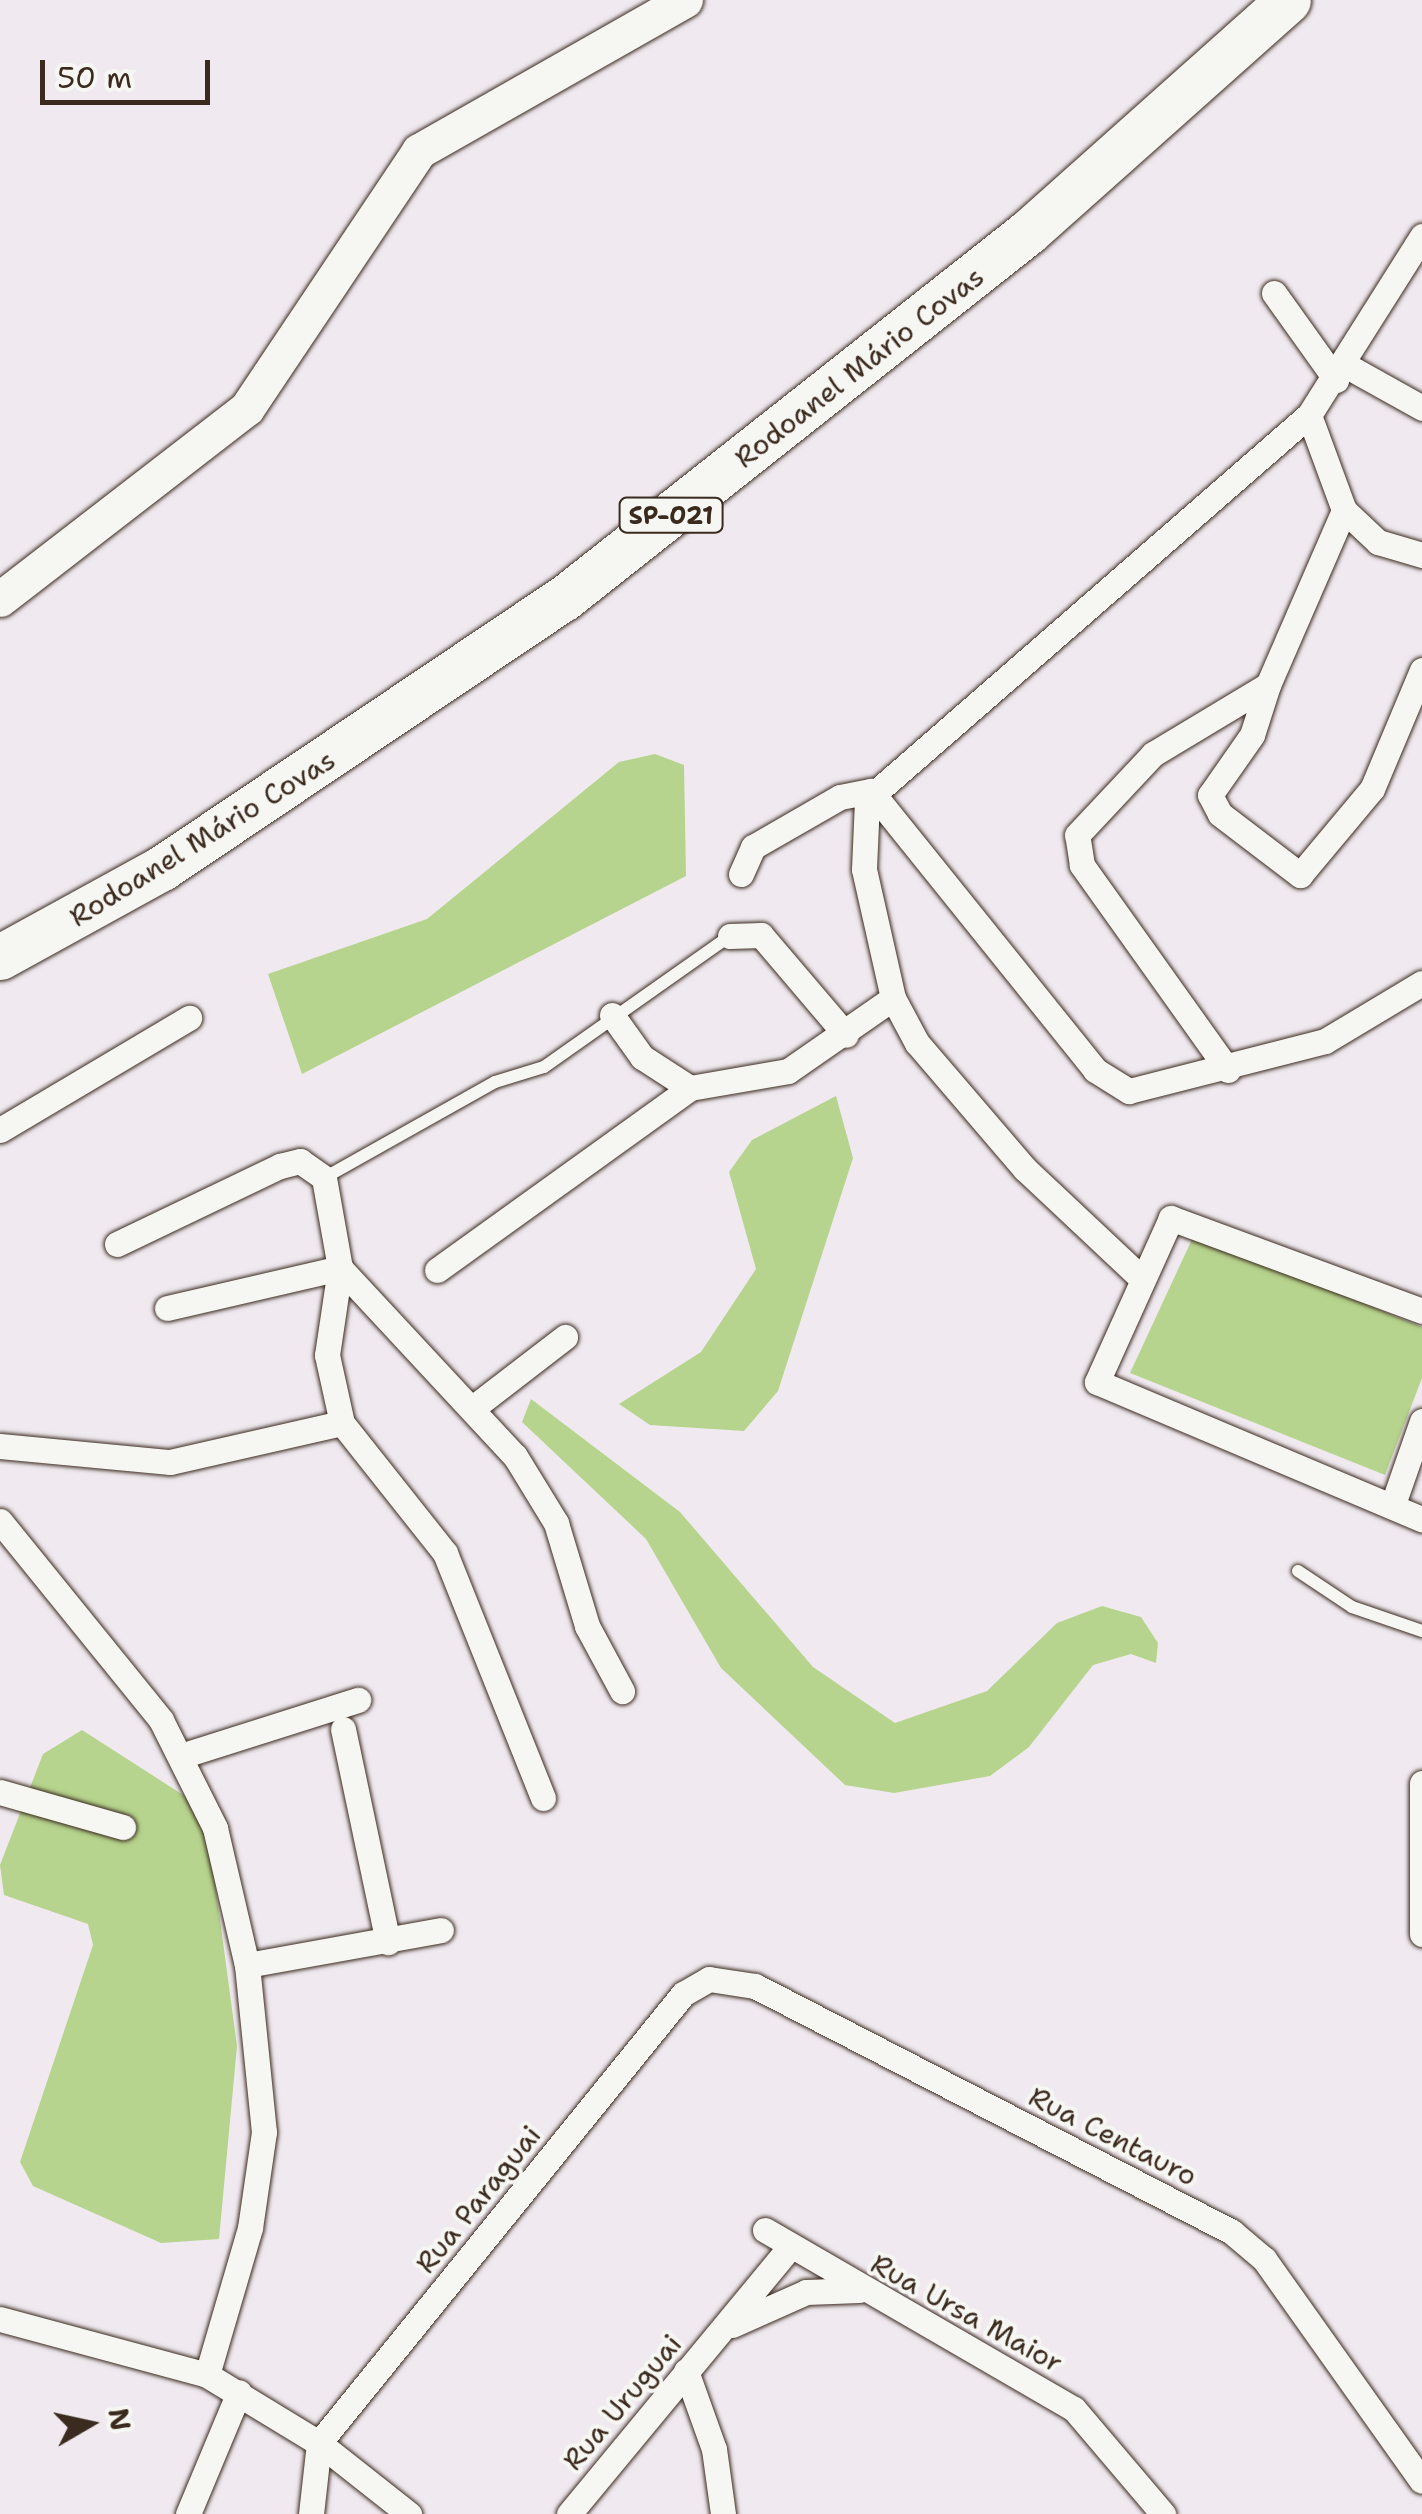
<!DOCTYPE html>
<meta charset="utf-8">
<style>
body{margin:0}
#map{position:relative;width:1422px;height:2514px;overflow:hidden;background:#f0eaf0;font-family:"Shantell Sans",sans-serif}
div>[style]{position:absolute}
.green>*{inset:0;background:#b6d48d}
.roads{filter:drop-shadow(0 0 2px #3b2a1e) drop-shadow(0 0 2px #3b2a1e)}
.service>*{height:12px;margin:-6px;padding:0 6px;transform-origin:6px;border-radius:6px;background:#f6f6f2}
.minor>*{height:25px;margin:-12.5px;padding:0 12.5px;transform-origin:12.5px;border-radius:12.5px;background:#f6f6f2}
.secondary>*{height:35px;margin:-17.5px;padding:0 17.5px;transform-origin:17.5px;border-radius:17.5px;background:#f6f6f2}
.motorway>*{height:45px;margin:-22.5px;padding:0 22.5px;transform-origin:22.5px;border-radius:22.5px;background:#f6f6f2}
span{translate:-50% -50%;white-space:nowrap;text-align:center;line-height:1.15;-webkit-text-stroke:8px #f6f6f2;paint-order:stroke}
.shield-label span{padding:2px 8px;background:#f6f6f2;border:2px solid;border-radius:8px;-webkit-text-stroke-width:0}
.shield-label{font-size:25px;color:#3b2a1e;font-weight:700}
.street-label{font-size:28px;color:#3b2a1e}
.north{position:absolute;left:40px;top:2374px;width:100px;height:100px;-webkit-text-stroke:8px #f6f6f2;paint-order:stroke;rotate:81deg;font-size:28px;font-weight:700;line-height:40px;text-align:center;color:#3b2a1e}
.north::after{content:'';display:block;margin:auto;width:35px;height:45px;background:#3b2a1e;clip-path:polygon(50% 0,100% 100%,50% 72%,0 100%)}
.scale{position:absolute;left:40px;top:60px;width:170px;height:45px;box-sizing:border-box;border:5px solid #3b2a1e;border-top:0;padding-left:12px;font-size:30px;line-height:35px;white-space:nowrap;color:#3b2a1e;-webkit-text-stroke:8px #f6f6f2;paint-order:stroke}
</style>
<div id="map">
<div class="green">
<i style="clip-path:polygon(655px 754px,684px 765px,686px 876px,302px 1074px,268px 974px,427px 919px,619px 762px)"></i>
<i style="clip-path:polygon(836px 1096px,853px 1158px,778px 1391px,744px 1431px,650px 1425px,619px 1404px,701px 1352px,756px 1269px,729px 1172px,752px 1140px)"></i>
<i style="clip-path:polygon(1194px 1235px,1422px 1327px,1422px 1378px,1385px 1475px,1130px 1373px)"></i>
<i style="clip-path:polygon(531px 1399px,680px 1512px,813px 1667px,895px 1723px,987px 1691px,1057px 1623px,1102px 1606px,1141px 1617px,1158px 1643px,1156px 1663px,1131px 1654px,1093px 1665px,1029px 1747px,990px 1776px,894px 1793px,845px 1785px,721px 1668px,646px 1539px,522px 1422px)"></i>
<i style="clip-path:polygon(82px 1730px,205px 1809px,237px 2046px,219px 2239px,161px 2243px,33px 2186px,20px 2162px,93px 1945px,88px 1924px,4px 1895px,0 1865px,43px 1754px)"></i>
</div>
<div class="roads">
<div class="service">
<i style="left:324px;top:1178px;width:196px;rotate:-29.3deg"></i>
<i style="left:495px;top:1082px;width:51px;rotate:-17deg"></i>
<i style="left:544px;top:1067px;width:228px;rotate:-35.2deg"></i>
<i style="left:1298px;top:1571px;width:65px;rotate:33.7deg"></i>
<i style="left:1352px;top:1607px;width:74px;rotate:18.9deg"></i>
</div>
<div class="minor">
<i style="left:1274px;top:293px;width:107px;rotate:54.5deg"></i>
<i style="left:1347px;top:366px;width:86px;rotate:29.2deg"></i>
<i style="left:1309px;top:415px;width:101px;rotate:69.8deg"></i>
<i style="left:1344px;top:510px;width:47px;rotate:43.3deg"></i>
<i style="left:1378px;top:542px;width:46px;rotate:16.5deg"></i>
<i style="left:1268px;top:685px;width:52px;rotate:107.7deg"></i>
<i style="left:1252px;top:735px;width:73px;rotate:125deg"></i>
<i style="left:1210px;top:795px;width:21px;rotate:62deg"></i>
<i style="left:1220px;top:814px;width:101px;rotate:37.3deg"></i>
<i style="left:1300px;top:875px;width:112px;rotate:-50.1deg"></i>
<i style="left:1372px;top:789px;width:129px;rotate:-67.2deg"></i>
<i style="left:741px;top:874px;width:30px;rotate:-66deg"></i>
<i style="left:753px;top:847px;width:100px;rotate:-29.9deg"></i>
<i style="left:840px;top:797px;width:32px;rotate:-11deg"></i>
<i style="left:871px;top:791px;width:358px;rotate:51.2deg"></i>
<i style="left:1095px;top:1070px;width:40px;rotate:32deg"></i>
<i style="left:1129px;top:1091px;width:202px;rotate:-14.3deg"></i>
<i style="left:1325px;top:1041px;width:113px;rotate:-30.9deg"></i>
<i style="left:730px;top:936px;width:31px;rotate:-2deg"></i>
<i style="left:761px;top:935px;width:131px;rotate:49.6deg"></i>
<i style="left:612px;top:1015px;width:52px;rotate:54.5deg"></i>
<i style="left:642px;top:1057px;width:57px;rotate:32.9deg"></i>
<i style="left:1228px;top:1070px;width:252px;rotate:-125.5deg"></i>
<i style="left:1082px;top:865px;width:30px;rotate:-99deg"></i>
<i style="left:1077px;top:835px;width:111px;rotate:-46.8deg"></i>
<i style="left:1153px;top:754px;width:134px;rotate:-31deg"></i>
<i style="left:1268px;top:685px;width:191px;rotate:-66.5deg"></i>
<i style="left:0;top:1130px;width:220px;rotate:-30.7deg"></i>
<i style="left:117px;top:1244px;width:181px;rotate:-25.6deg"></i>
<i style="left:280px;top:1166px;width:21px;rotate:-14deg"></i>
<i style="left:300px;top:1161px;width:29px;rotate:35deg"></i>
<i style="left:324px;top:1178px;width:91px;rotate:79.9deg"></i>
<i style="left:340px;top:1268px;width:88px;rotate:98.5deg"></i>
<i style="left:327px;top:1355px;width:70px;rotate:77.6deg"></i>
<i style="left:342px;top:1423px;width:166px;rotate:51.6deg"></i>
<i style="left:445px;top:1553px;width:264px;rotate:68.2deg"></i>
<i style="left:437px;top:1270px;width:312px;rotate:-35.7deg"></i>
<i style="left:690px;top:1088px;width:99px;rotate:-9.8deg"></i>
<i style="left:788px;top:1071px;width:128px;rotate:-34.8deg"></i>
<i style="left:1138px;top:1275px;width:155px;rotate:-136.8deg"></i>
<i style="left:1025px;top:1169px;width:166px;rotate:-130.6deg"></i>
<i style="left:917px;top:1043px;width:51px;rotate:-118.1deg"></i>
<i style="left:893px;top:998px;width:132px;rotate:-102.7deg"></i>
<i style="left:864px;top:869px;width:69px;rotate:-87.5deg"></i>
<i style="left:867px;top:800px;width:586px;rotate:-41.06deg"></i>
<i style="left:1309px;top:415px;width:212px;rotate:-57.7deg"></i>
<i style="left:167px;top:1308px;width:178px;rotate:-13deg"></i>
<i style="left:340px;top:1268px;width:257px;rotate:47.1deg"></i>
<i style="left:515px;top:1456px;width:79px;rotate:58.5deg"></i>
<i style="left:556px;top:1523px;width:108px;rotate:73.2deg"></i>
<i style="left:587px;top:1626px;width:74px;rotate:61.7deg"></i>
<i style="left:1422px;top:1311px;width:268px;rotate:-159.7deg"></i>
<i style="left:1171px;top:1218px;width:180px;rotate:114.3deg"></i>
<i style="left:1097px;top:1382px;width:353px;rotate:22.9deg"></i>
<i style="left:474px;top:1407px;width:115px;rotate:-37.6deg"></i>
<i style="left:0;top:1446px;width:171px;rotate:5.4deg"></i>
<i style="left:170px;top:1462px;width:176px;rotate:-12.8deg"></i>
<i style="left:1393px;top:1504px;width:88px;rotate:-70.7deg"></i>
<i style="left:0;top:1521px;width:256px;rotate:51deg"></i>
<i style="left:161px;top:1720px;width:121px;rotate:63.4deg"></i>
<i style="left:215px;top:1828px;width:141px;rotate:76.9deg"></i>
<i style="left:247px;top:1965px;width:168px;rotate:84.2deg"></i>
<i style="left:264px;top:2132px;width:97px;rotate:98.3deg"></i>
<i style="left:250px;top:2228px;width:153px;rotate:106.3deg"></i>
<i style="left:343px;top:1729px;width:218px;rotate:78.1deg"></i>
<i style="left:181px;top:1756px;width:186px;rotate:-17.6deg"></i>
<i style="left:1422px;top:1783px;width:151px;rotate:90deg"></i>
<i style="left:0;top:1792px;width:128px;rotate:15.9deg"></i>
<i style="left:247px;top:1965px;width:197px;rotate:-10.2deg"></i>
<i style="left:765px;top:2230px;width:357px;rotate:30.1deg"></i>
<i style="left:1074px;top:2409px;width:138px;rotate:49.7deg"></i>
<i style="left:0;top:2319px;width:214px;rotate:15.1deg"></i>
<i style="left:207px;top:2375px;width:131px;rotate:31.3deg"></i>
<i style="left:319px;top:2443px;width:115px;rotate:38.3deg"></i>
<i style="left:732px;top:2325px;width:81px;rotate:-24deg"></i>
<i style="left:806px;top:2292px;width:53px;rotate:-2.2deg"></i>
<i style="left:686px;top:2371px;width:83px;rotate:70.3deg"></i>
<i style="left:714px;top:2449px;width:66px;rotate:82.1deg"></i>
<i style="left:188px;top:2514px;width:132px;rotate:-67.3deg"></i>
<i style="left:311px;top:2514px;width:71px;rotate:-83.6deg"></i>
<i style="left:319px;top:2443px;width:578px;rotate:-50.97deg"></i>
<i style="left:683px;top:1994px;width:30px;rotate:-30deg"></i>
<i style="left:709px;top:1979px;width:47px;rotate:8.7deg"></i>
<i style="left:755px;top:1986px;width:537px;rotate:27.28deg"></i>
<i style="left:1232px;top:2232px;width:42px;rotate:40.2deg"></i>
<i style="left:1264px;top:2259px;width:272px;rotate:54.6deg"></i>
<i style="left:569px;top:2514px;width:348px;rotate:-50.4deg"></i>
</div>
<div class="secondary">
<i style="left:0;top:599px;width:312px;rotate:-37.7deg"></i>
<i style="left:247px;top:408px;width:309px;rotate:-56.2deg"></i>
<i style="left:419px;top:151px;width:306px;rotate:-29.6deg"></i>
</div>
<div class="motorway">
<i style="left:0;top:957px;width:185px;rotate:-28.8deg"></i>
<i style="left:162px;top:868px;width:483px;rotate:-33.9deg"></i>
<i style="left:563px;top:599px;width:592px;rotate:-38.28deg"></i>
<i style="left:1028px;top:232px;width:348px;rotate:-41.7deg"></i>
</div>
</div>
<div class="shield-label">
<span style="left:671px;top:515px">SP-021</span>
</div>
<div class="street-label">
<span style="left:859px;top:367px;rotate:-38deg">Rodoanel Mário Covas</span>
<span style="left:202px;top:838px;rotate:-32deg">Rodoanel Mário Covas</span>
<span style="left:1113px;top:2136px;rotate:27deg">Rua Centauro</span>
<span style="left:478px;top:2199px;rotate:-51deg">Rua Paraguai</span>
<span style="left:967px;top:2313px;rotate:29deg">Rua Ursa Maior</span>
<span style="left:622px;top:2402px;rotate:-50deg">Rua Uruguai</span>
</div>
<div class="north">N</div>
<div class="scale">50 m</div>
</div>
